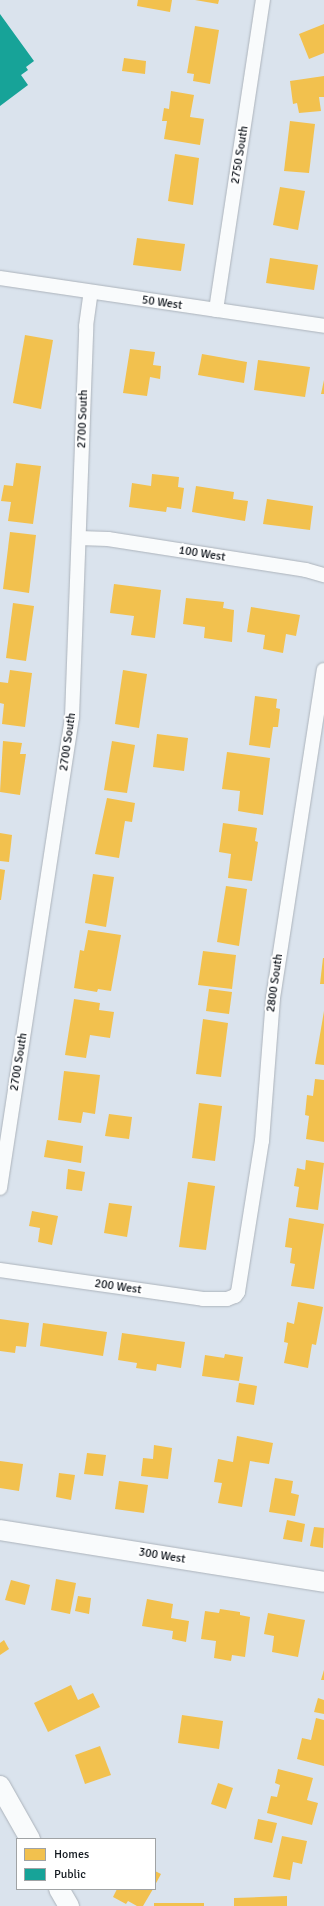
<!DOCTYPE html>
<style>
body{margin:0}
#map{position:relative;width:324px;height:1906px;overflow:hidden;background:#dae3ed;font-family:Signika,sans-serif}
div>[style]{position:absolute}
.homes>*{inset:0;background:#f2c14e}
.public>*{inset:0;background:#17a398}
.roads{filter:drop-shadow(0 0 1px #acb3bb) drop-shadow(0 0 1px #acb3bb)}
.street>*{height:14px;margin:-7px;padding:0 7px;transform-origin:7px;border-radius:7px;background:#f9fbfc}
.secondary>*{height:20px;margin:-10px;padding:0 10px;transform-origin:10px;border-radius:10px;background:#f9fbfc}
span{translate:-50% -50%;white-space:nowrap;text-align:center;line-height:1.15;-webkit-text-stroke:4px #fff;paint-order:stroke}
.street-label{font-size:12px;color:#12181f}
.legend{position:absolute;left:16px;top:1838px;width:140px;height:52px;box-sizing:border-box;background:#fff;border:1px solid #a0a3a5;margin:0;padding:5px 7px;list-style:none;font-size:12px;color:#12181f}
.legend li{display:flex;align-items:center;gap:8px;height:20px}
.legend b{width:20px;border:1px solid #a0a3a5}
</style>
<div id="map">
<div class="homes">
<i style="clip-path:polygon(138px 0,172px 0,170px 12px,137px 6px)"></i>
<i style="clip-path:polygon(195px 0,219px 0,218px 4px)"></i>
<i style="clip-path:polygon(324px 24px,324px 53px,309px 59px,299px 34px)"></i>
<i style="clip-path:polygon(195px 26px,219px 30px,210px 84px,193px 81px,194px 74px,187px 73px)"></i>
<i style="clip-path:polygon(124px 58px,146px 61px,145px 74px,122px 71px)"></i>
<i style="clip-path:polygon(324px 76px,324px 97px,319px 97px,321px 111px,299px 113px,297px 103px,293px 104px,290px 81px)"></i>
<i style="clip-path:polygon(171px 91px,194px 95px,190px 117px,204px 119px,200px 145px,164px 139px,167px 121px,162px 121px,164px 108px,169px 109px)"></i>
<i style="clip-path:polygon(290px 121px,315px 124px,309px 173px,284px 171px)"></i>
<i style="clip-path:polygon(175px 154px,199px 158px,193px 205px,168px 201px)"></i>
<i style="clip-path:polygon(280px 187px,305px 191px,298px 230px,273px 225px)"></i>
<i style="clip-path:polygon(137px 238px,185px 244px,181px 271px,133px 265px)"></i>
<i style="clip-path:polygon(270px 258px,318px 265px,314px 290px,266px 283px)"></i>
<i style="clip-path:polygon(25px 335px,53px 340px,41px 409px,13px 403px)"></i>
<i style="clip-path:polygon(130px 349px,155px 352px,153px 365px,161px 366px,160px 379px,150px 377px,147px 396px,123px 393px)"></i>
<i style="clip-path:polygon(202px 354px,247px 362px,244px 383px,198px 375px)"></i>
<i style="clip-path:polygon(258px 360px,310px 367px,305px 397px,254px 390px)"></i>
<i style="clip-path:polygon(324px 380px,324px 394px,321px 394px)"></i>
<i style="clip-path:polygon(16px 463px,41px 466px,33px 524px,8px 521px,11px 502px,1px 501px,4px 485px,13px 486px)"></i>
<i style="clip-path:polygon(152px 474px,179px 477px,178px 487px,184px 488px,181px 509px,167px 507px,166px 512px,129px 507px,132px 483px,151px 486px)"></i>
<i style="clip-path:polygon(196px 486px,234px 492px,233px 499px,248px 501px,245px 521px,192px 512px)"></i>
<i style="clip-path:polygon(267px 499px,313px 506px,310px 530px,263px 524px)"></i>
<i style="clip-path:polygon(10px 532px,36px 535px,29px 593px,3px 589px)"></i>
<i style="clip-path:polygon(114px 584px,161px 590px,155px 638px,131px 635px,134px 616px,110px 613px)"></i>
<i style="clip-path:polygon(186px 598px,224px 602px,223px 608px,234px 610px,232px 642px,204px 638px,205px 627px,183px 624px)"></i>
<i style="clip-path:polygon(13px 603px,34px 606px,26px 661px,6px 658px)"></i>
<i style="clip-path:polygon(251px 607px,300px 615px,296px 636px,286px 634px,283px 653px,263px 649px,265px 635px,247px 632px)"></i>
<i style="clip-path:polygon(10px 670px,32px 673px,25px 727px,2px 724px,4px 704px,0 703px,0 682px,8px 683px)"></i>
<i style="clip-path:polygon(123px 670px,147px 674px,139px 728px,115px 724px)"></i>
<i style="clip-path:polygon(255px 696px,277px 699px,276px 708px,280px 709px,278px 727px,273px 727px,270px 748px,249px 745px)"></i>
<i style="clip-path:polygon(157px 734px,188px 738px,184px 771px,153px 767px)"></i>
<i style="clip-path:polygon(3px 741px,22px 743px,20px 754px,26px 754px,20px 795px,0 792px)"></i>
<i style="clip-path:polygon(112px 741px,135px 745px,127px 793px,104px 790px)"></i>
<i style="clip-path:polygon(227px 752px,270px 758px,263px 815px,238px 811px,240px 791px,222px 789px)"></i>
<i style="clip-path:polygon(107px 798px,135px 803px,132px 822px,125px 821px,119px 858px,95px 854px)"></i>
<i style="clip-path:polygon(223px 823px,257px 828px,255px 841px,258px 842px,252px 881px,228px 878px,231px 854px,219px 852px)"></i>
<i style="clip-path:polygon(0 833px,12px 835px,9px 862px,0 861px)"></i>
<i style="clip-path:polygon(0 869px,5px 870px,1px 900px,0 900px)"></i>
<i style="clip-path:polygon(93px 874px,114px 877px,106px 927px,85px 923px)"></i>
<i style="clip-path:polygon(226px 886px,247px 889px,239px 946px,217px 942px)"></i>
<i style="clip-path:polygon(88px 930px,121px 935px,111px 991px,98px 989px,97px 992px,74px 988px,80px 950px,84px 951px)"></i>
<i style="clip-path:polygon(203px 951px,236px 955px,232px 989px,198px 985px)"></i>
<i style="clip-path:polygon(323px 958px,324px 958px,324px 984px,320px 984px)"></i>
<i style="clip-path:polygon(209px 989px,232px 992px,229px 1014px,206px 1011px)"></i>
<i style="clip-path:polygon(74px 999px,100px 1003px,99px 1010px,114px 1012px,110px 1038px,90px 1035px,86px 1058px,65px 1055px)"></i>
<i style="clip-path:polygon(324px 1011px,324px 1065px,315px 1064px)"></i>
<i style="clip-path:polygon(203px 1019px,228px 1023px,221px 1077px,196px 1074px)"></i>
<i style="clip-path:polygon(64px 1071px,100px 1075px,95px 1114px,83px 1112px,81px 1123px,58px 1120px)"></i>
<i style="clip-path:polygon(315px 1079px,324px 1080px,324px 1142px,306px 1139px,309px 1116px,305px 1115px,307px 1095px,313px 1096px)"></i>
<i style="clip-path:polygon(199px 1103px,222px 1106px,215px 1161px,192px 1158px)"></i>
<i style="clip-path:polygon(109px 1114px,132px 1117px,129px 1139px,105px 1136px)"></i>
<i style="clip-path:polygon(47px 1140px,83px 1146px,81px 1163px,44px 1157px)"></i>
<i style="clip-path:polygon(306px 1160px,324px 1163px,318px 1210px,296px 1207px,299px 1187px,294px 1186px,297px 1168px,305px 1170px)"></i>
<i style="clip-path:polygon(68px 1169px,85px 1172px,82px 1191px,66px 1189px)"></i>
<i style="clip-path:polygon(188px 1182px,215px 1186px,206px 1250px,179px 1247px)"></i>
<i style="clip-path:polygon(109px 1203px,132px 1206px,127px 1237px,104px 1233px)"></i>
<i style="clip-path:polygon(32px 1211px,58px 1216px,52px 1245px,38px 1242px,40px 1228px,29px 1226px)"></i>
<i style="clip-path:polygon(289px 1218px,324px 1224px,314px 1289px,291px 1286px,295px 1264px,290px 1263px,292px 1248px,285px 1247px)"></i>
<i style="clip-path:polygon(298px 1302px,323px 1307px,316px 1345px,312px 1344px,308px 1368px,284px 1363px,288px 1343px,284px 1342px,287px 1322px,294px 1324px)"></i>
<i style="clip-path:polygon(0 1319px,29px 1323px,26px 1347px,16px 1346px,15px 1353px,0 1351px)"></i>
<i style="clip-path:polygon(43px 1323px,107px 1332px,103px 1356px,40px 1346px)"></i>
<i style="clip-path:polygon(122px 1333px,185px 1342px,181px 1368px,157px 1364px,156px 1371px,136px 1368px,137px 1363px,118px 1360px)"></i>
<i style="clip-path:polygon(225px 1354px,243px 1357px,239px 1381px,202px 1376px,205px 1355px,224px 1358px)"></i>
<i style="clip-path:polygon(239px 1383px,257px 1386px,254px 1405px,236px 1402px)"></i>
<i style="clip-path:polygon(237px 1436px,273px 1443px,269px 1464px,250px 1461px,242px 1507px,218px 1503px,222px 1483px,214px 1482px,218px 1459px,233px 1462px)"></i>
<i style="clip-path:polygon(154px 1445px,172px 1448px,168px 1479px,141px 1476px,143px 1458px,153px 1459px)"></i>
<i style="clip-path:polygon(87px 1453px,106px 1455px,103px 1476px,84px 1474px)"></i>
<i style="clip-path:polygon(0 1461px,23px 1464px,19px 1491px,0 1488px)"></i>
<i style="clip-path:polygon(59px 1473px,75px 1475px,71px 1500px,56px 1497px)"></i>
<i style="clip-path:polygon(275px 1478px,293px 1481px,291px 1493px,299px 1495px,295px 1516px,269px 1512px)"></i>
<i style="clip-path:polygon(119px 1481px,148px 1485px,144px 1513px,115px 1509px)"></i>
<i style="clip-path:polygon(287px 1520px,305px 1524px,302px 1542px,283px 1539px)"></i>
<i style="clip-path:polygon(314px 1527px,324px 1528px,323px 1548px,310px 1546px)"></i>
<i style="clip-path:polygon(56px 1579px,76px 1583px,70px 1614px,51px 1610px)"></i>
<i style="clip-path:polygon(11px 1580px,30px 1585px,25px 1605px,5px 1600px)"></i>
<i style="clip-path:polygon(78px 1596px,91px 1598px,89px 1614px,75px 1611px)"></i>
<i style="clip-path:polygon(147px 1599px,173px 1604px,171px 1618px,189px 1621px,186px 1642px,172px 1639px,173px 1631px,142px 1626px)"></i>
<i style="clip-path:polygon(220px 1609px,240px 1612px,240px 1615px,250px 1617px,245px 1657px,232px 1655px,231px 1661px,214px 1658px,216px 1641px,201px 1639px,205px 1611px,219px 1613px)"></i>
<i style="clip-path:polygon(268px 1613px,305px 1620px,298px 1657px,272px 1652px,274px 1636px,264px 1634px)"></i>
<i style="clip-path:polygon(4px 1640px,9px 1649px,0 1655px,0 1643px)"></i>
<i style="clip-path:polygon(324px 1670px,324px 1680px,321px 1680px)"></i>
<i style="clip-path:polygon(71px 1685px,78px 1700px,93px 1693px,100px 1707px,48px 1732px,34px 1703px)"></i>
<i style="clip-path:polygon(318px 1698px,324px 1700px,324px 1714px,314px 1712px)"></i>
<i style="clip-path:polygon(182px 1715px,223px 1721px,219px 1749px,178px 1743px)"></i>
<i style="clip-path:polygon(316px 1718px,324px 1720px,324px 1766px,297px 1759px,302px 1738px,311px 1740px)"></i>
<i style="clip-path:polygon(100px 1746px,111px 1775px,85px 1784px,75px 1755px)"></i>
<i style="clip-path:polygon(278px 1769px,313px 1778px,307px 1800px,318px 1803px,312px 1825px,267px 1813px,271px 1796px,277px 1797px,280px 1785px,275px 1783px)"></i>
<i style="clip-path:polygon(218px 1783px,233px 1788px,226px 1809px,211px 1804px)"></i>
<i style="clip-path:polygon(258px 1819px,277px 1823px,272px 1843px,254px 1839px)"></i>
<i style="clip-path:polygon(282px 1836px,307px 1841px,302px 1864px,293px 1862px,290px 1880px,273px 1877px)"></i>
<i style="clip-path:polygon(155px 1871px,161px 1874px,155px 1885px)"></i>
<i style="clip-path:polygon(117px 1889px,153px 1889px,143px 1906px,137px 1906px,128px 1901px,126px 1904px,113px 1897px)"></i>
<i style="clip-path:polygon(287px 1896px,287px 1906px,234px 1906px,234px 1898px)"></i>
<i style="clip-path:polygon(154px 1903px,204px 1903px,204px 1906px,154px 1906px)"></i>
</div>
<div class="public">
<i style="clip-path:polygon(0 14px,34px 61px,26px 67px,28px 70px,21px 75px,28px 85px,0 106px)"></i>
</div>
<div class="roads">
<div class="street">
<i style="left:0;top:278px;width:328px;rotate:8.4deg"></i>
<i style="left:216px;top:310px;width:314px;rotate:-81.4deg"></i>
<i style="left:79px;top:538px;width:29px;rotate:2deg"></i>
<i style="left:108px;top:539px;width:200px;rotate:8.9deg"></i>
<i style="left:306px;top:570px;width:19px;rotate:16deg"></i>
<i style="left:0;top:1188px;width:476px;rotate:-81.3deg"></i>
<i style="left:72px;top:717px;width:391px;rotate:-87.9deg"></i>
<i style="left:86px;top:326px;width:34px;rotate:-82deg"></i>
<i style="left:0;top:1270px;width:205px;rotate:8.1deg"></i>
<i style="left:203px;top:1299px;width:24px"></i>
<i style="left:227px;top:1299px;width:9px;rotate:-21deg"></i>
<i style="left:235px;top:1296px;width:5px;rotate:-53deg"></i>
<i style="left:238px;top:1292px;width:153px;rotate:-81deg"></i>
<i style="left:262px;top:1141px;width:143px;rotate:-85.6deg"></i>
<i style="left:273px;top:998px;width:332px;rotate:-81.2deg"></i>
</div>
<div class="secondary">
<i style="left:0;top:1530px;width:328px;rotate:9.1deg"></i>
<i style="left:0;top:1786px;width:61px;rotate:60.5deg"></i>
<i style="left:59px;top:1889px;width:20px;rotate:60deg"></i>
</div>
</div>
<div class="street-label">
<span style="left:240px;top:155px;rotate:-81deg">2750 South</span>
<span style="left:162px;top:303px;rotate:8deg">50 West</span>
<span style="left:83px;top:419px;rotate:-88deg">2700 South</span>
<span style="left:202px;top:554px;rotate:9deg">100 West</span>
<span style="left:68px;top:742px;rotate:-82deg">2700 South</span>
<span style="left:275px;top:983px;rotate:-82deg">2800 South</span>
<span style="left:19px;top:1062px;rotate:-81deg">2700 South</span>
<span style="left:118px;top:1287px;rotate:8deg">200 West</span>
<span style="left:162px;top:1556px;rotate:9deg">300 West</span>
</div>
<ul class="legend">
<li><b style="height:11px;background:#f2c14e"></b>Homes</li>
<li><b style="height:11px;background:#17a398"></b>Public</li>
</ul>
</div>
